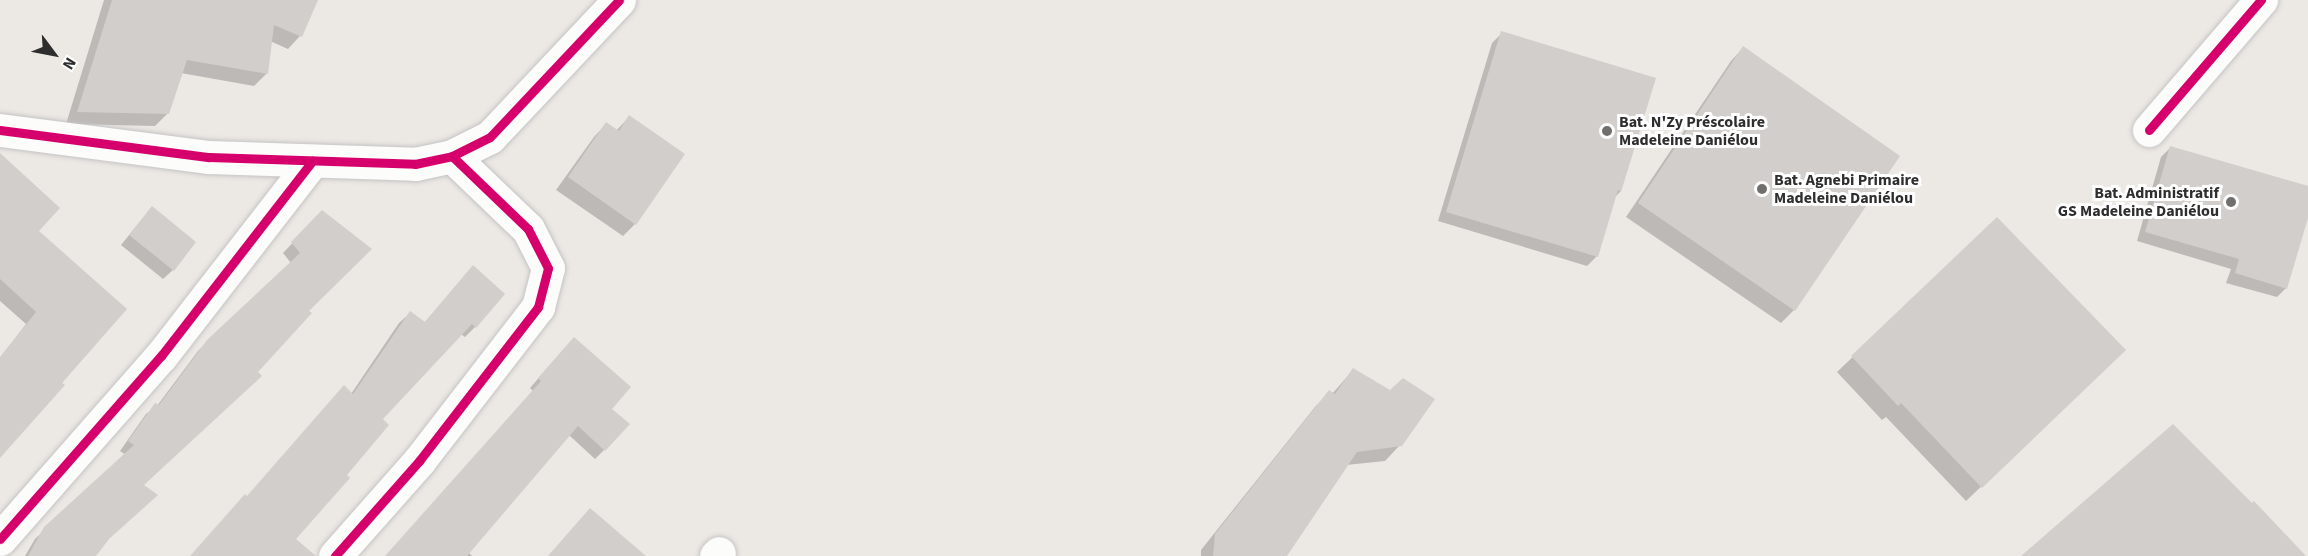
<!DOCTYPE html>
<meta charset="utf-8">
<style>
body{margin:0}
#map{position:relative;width:2308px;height:556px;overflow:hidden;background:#ece8e4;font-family:"Source Sans 3",sans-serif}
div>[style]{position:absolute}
.shadow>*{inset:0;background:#0003}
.building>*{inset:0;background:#d1cecb}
.roads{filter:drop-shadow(0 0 2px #c5c4c5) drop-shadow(0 0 2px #c5c4c5)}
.minor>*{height:33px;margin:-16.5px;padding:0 16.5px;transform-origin:16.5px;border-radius:16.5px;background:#fcfcfb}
.cycleway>*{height:9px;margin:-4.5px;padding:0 4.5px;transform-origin:4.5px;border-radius:4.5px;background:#d6006c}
.dots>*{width:16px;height:16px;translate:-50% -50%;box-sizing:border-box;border:3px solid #fff;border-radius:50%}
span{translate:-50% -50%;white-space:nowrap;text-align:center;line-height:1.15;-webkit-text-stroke:6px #fff;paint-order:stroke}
.poi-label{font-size:16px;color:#2e2e2e;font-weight:700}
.left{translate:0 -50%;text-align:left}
.right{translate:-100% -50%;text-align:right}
.north{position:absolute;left:24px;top:24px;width:60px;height:60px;-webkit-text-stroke:4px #fff;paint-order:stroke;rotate:122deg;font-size:16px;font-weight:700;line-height:24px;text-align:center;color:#2e2e2e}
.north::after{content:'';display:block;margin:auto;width:21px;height:27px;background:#2e2e2e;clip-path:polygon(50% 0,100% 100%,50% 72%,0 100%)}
</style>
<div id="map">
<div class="shadow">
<i style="clip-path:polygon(104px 0,316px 0,300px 36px,288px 49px,270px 41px,267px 73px,254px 86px,181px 73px,168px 113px,155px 126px,66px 124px)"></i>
<i style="clip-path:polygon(1502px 33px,1654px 79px,1620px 192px,1615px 197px,1596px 257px,1587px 266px,1438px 221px,1492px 43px)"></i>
<i style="clip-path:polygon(1743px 48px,1794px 310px,1781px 323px,1626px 217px,1731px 61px)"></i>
<i style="clip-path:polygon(629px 117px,635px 224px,623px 236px,556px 190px,594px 137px,606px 124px,616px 131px)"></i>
<i style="clip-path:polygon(2170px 148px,2308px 188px,2308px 213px,2286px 288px,2277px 297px,2226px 283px,2231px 269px,2137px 241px,2161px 157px)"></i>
<i style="clip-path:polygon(0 171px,37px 231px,125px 309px,0 455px,0 358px,26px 324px,0 301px)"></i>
<i style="clip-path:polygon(322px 212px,307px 311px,142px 486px,94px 556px,25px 556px,35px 539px,126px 455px,120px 451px,146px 414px,157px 406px,198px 351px,291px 263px,283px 253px)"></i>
<i style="clip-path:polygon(143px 218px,173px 270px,163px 279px,121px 245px)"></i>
<i style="clip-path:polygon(1997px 219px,2109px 365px,1966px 501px,1886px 417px,1882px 420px,1837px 372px)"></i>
<i style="clip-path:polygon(463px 278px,475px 327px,465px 337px,461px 334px,381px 420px,294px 539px,289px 556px,191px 556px,351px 394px,399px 323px,410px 313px,424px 323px)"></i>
<i style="clip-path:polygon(565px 348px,610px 409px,604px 450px,595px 459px,569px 435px,468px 552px,472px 556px,387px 556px,533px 391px,530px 388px)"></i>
<i style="clip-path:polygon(1353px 370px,1390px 392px,1400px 445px,1385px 461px,1346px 465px,1285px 556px,1201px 556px,1201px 550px,1315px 407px,1329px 392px,1332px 394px)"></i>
</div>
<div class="building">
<i style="clip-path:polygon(112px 0,318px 0,302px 37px,274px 25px,268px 74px,187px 60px,169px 114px,77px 112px)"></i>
<i style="clip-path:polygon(1501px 31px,1656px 78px,1621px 192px,1618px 190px,1598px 257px,1446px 212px)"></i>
<i style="clip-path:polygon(1743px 46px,1900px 156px,1795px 311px,1638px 203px)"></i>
<i style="clip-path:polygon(629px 115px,685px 154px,636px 225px,568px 177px,606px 122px,619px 131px)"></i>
<i style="clip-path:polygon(2170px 146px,2308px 186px,2308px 218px,2287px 289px,2235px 273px,2239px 259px,2145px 232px)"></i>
<i style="clip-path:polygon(0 153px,60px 208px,39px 231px,127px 309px,62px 383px,65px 385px,0 458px,0 357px,36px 312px,0 279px)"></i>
<i style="clip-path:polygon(152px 206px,196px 242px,174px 271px,129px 235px)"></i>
<i style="clip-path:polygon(322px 210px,372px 249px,309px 311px,312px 313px,258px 372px,262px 376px,144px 485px,158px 495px,109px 539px,96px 556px,28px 556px,44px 527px,134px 445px,128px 441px,155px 403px,159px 405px,207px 340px,300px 253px,291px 242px)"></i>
<i style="clip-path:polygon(1997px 217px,2126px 350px,1982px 488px,1901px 403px,1898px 406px,1851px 356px)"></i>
<i style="clip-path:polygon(473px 265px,505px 294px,476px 328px,472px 324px,383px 419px,389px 425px,347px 475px,350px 478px,296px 539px,316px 556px,190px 556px,245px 494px,247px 496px,344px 385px,353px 394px,410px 311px,425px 322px)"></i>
<i style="clip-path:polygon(574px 337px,631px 387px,612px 409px,630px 424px,605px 451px,578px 426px,467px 556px,385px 556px,541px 381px,538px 378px)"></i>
<i style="clip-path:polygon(1353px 368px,1390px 390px,1403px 378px,1435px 399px,1402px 446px,1357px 452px,1287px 556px,1213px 556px,1215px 534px,1329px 390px,1335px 394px)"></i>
<i style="clip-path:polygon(2173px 424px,2252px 503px,2254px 501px,2306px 556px,2021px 556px)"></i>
<i style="clip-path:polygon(590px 508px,646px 556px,548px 556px)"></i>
</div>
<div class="roads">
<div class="minor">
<i style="left:0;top:130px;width:211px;rotate:7.4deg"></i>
<i style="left:209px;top:157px;width:206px;rotate:1.9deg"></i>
<i style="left:415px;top:164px;width:38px;rotate:-12deg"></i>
<i style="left:452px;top:156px;width:42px;rotate:-26.6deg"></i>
<i style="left:490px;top:137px;width:188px;rotate:-46.7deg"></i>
<i style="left:2149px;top:130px;width:172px;rotate:-49.3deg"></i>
<i style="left:0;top:539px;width:244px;rotate:-48.7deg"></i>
<i style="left:161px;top:356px;width:247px;rotate:-52.2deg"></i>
<i style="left:335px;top:556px;width:127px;rotate:-48.5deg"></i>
<i style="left:419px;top:461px;width:195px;rotate:-52.3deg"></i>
<i style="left:538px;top:307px;width:40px;rotate:-75.6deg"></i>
<i style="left:548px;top:268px;width:44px;rotate:-117.1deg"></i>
<i style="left:528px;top:229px;width:105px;rotate:-136.2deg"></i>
<i style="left:716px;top:556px;width:4px;rotate:-45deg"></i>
</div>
</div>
<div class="cycleway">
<i style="left:0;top:130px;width:211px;rotate:7.4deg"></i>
<i style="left:209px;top:157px;width:206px;rotate:1.9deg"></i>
<i style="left:415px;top:164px;width:38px;rotate:-12deg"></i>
<i style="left:452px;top:156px;width:42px;rotate:-26.6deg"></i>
<i style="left:490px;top:137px;width:188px;rotate:-46.7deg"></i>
<i style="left:2149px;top:130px;width:172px;rotate:-49.3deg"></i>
<i style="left:0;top:539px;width:244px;rotate:-48.7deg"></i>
<i style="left:161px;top:356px;width:247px;rotate:-52.2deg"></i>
<i style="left:335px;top:556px;width:127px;rotate:-48.5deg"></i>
<i style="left:419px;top:461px;width:195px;rotate:-52.3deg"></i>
<i style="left:538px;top:307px;width:40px;rotate:-75.6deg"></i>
<i style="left:548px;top:268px;width:44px;rotate:-117.1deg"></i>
<i style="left:528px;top:229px;width:105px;rotate:-136.2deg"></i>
</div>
<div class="dots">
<i style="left:1607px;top:131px;background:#706f6e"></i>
<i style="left:1762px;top:189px;background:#706f6e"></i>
<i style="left:2231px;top:202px;background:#706f6e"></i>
</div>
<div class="poi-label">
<span class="left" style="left:1619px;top:131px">Bat. N'Zy Préscolaire<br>Madeleine Daniélou</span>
<span class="left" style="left:1774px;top:189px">Bat. Agnebi Primaire<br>Madeleine Daniélou</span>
<span class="right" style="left:2219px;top:202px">Bat. Administratif<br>GS Madeleine Daniélou</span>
</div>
<div class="north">N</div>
</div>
